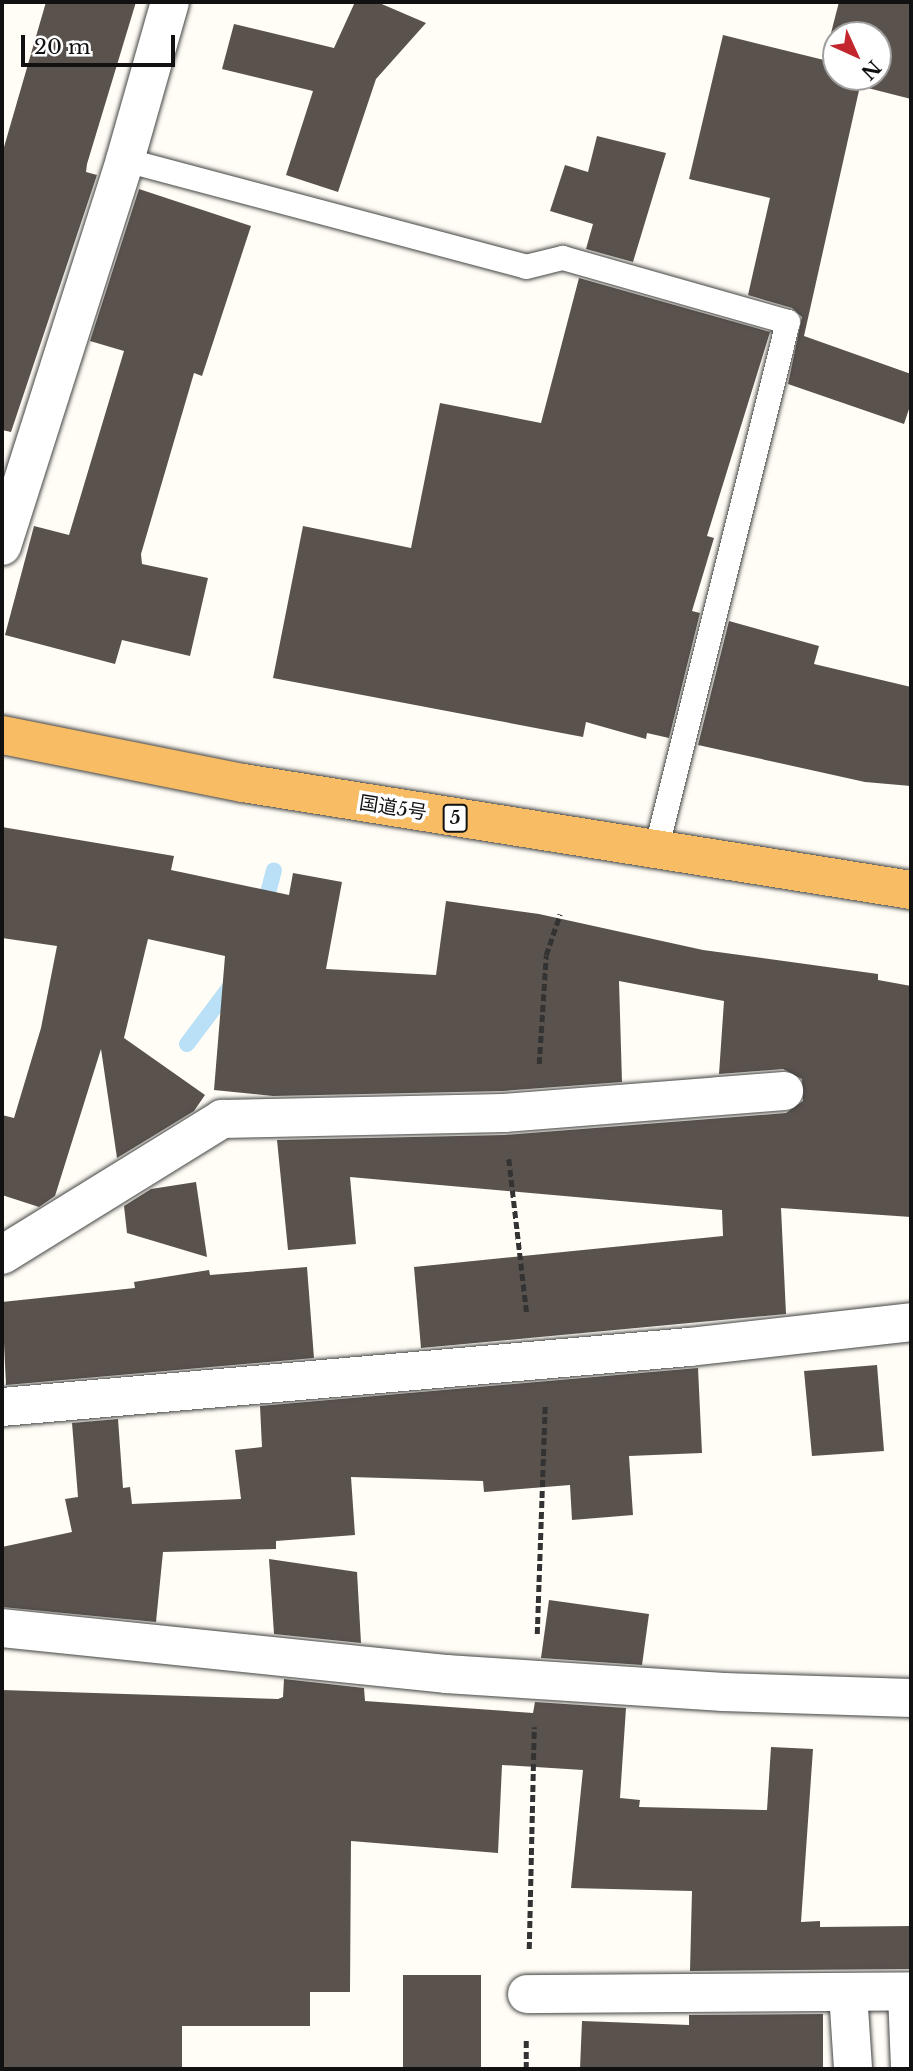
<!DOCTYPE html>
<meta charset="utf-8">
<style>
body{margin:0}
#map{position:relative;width:913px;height:2071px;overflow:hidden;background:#fffdf5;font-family:"Libre Baskerville","Noto Sans JP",serif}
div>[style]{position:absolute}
.stream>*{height:16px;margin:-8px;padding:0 8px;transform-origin:8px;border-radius:8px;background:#b9e0f7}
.building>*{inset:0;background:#5a524d}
.path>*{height:4.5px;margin-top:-2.25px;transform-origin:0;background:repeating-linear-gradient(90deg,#333 0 7px,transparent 0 10.5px)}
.roads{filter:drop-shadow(0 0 2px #444) drop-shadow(0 0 2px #444)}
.service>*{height:24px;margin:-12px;padding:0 12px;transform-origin:12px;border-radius:12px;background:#fff}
.minor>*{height:38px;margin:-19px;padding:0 19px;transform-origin:19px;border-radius:19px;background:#fff}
.trunk>*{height:38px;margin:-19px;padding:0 19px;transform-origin:19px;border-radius:19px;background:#f7bc64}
span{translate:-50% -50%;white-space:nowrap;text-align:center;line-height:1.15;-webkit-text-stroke:7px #fff;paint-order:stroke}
.shield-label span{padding:2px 5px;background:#fff;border:2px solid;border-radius:5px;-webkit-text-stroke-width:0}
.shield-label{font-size:18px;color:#111;font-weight:700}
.street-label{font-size:19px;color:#111}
.frame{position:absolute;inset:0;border:4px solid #111;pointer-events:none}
.north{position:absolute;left:822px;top:21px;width:70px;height:70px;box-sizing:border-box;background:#fff;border:2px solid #a0a0a0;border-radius:50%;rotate:135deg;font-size:19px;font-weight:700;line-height:28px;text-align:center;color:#111}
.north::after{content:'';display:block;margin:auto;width:24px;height:32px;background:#c4262e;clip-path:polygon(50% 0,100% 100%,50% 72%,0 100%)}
.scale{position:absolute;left:21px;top:35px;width:154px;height:32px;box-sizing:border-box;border:4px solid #111;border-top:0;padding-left:9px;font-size:21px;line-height:24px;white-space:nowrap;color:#111;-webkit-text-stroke:5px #fff;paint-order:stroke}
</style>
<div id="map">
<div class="stream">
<i style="left:263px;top:912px;width:43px;rotate:-75.3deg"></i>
<i style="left:187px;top:1044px;width:76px;rotate:-53deg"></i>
</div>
<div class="building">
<i style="clip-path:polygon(46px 2px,136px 2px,87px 164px,86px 172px,97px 175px,11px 432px,2px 430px,2px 154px)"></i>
<i style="clip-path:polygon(355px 2px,377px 2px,426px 23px,376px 79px,338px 192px,286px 175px,313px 91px,222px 69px,234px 24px,334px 48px)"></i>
<i style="clip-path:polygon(evenodd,839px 2px,911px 2px,911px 99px,860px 86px,804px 336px,911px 374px,911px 403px,904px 424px,788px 384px,802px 317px,792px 308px,748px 295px,770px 198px,689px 179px,723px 35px,824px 60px,839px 2px,836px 35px,878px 35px,878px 77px,836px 77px,836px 35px)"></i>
<i style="clip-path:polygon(597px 136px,666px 153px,633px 262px,586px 249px,593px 224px,550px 211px,565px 165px,588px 172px)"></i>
<i style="clip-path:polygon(139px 189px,251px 226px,202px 376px,194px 373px,141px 554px,142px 564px,208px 578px,190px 656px,122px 640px,115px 664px,5px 635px,34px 526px,69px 535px,124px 351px,90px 341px)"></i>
<i style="clip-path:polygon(579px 278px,770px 332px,707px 536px,714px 538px,692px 611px,700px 613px,669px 738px,647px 733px,646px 739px,586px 722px,583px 737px,273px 678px,303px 526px,411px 548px,440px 403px,541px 423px)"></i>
<i style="clip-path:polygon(729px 621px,819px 646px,814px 664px,911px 687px,911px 786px,865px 782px,698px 745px)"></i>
<i style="clip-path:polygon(2px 827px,174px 856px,171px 870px,289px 895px,293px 873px,342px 882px,326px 969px,436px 975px,446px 901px,539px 914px,703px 950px,878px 974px,878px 980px,911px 986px,911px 1217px,781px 1208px,786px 1314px,421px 1348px,414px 1267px,723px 1236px,722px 1210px,350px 1177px,356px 1244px,288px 1250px,277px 1140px,505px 1135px,786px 1113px,803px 1101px,802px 1079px,783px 1069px,719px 1074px,724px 1001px,619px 981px,622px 1082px,503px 1091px,273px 1096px,214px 1090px,225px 956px,148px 939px,124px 1038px,205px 1095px,194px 1111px,117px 1158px,101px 1049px,55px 1196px,39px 1207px,2px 1195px,2px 1115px,14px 1118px,41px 1028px,57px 946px,2px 938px)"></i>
<i style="clip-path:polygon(196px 1182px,207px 1257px,127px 1233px,124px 1206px,151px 1189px)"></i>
<i style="clip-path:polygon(307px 1267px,314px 1358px,6px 1385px,2px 1302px,135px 1288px,134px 1282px,209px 1270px,210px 1275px)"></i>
<i style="clip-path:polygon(877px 1365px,884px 1451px,812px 1456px,804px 1371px)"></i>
<i style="clip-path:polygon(698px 1368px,702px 1453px,629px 1456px,633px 1515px,572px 1520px,570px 1485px,484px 1492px,483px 1481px,351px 1477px,355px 1535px,276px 1541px,276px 1549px,163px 1552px,156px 1622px,2px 1607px,2px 1547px,72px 1532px,65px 1499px,78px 1497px,72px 1423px,118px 1419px,123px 1488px,130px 1487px,132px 1504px,241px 1499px,235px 1450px,262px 1447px,260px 1406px)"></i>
<i style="clip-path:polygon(269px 1559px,357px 1572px,361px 1643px,274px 1634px)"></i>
<i style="clip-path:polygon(549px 1600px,649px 1614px,642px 1665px,541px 1658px)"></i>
<i style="clip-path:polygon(284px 1679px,364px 1688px,365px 1701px,533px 1713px,535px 1702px,626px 1708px,620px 1798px,640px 1800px,639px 1807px,767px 1810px,771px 1747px,813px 1749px,801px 1922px,820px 1921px,820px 1927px,911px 1926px,911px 1969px,690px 1971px,692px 1891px,571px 1888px,583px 1770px,502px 1765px,498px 1853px,351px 1841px,350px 1992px,310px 1992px,310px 2026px,182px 2026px,182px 2069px,2px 2069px,2px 1690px,278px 1699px,283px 1697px)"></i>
<i style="clip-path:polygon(403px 1975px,481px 1975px,481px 2069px,403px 2069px)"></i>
<i style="clip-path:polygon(823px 2014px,823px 2069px,580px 2069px,582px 2021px,689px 2025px,689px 2015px)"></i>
</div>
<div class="path">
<i style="left:539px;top:1064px;width:109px;rotate:-86.3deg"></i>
<i style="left:546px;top:955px;width:43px;rotate:-71.1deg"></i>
<i style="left:509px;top:1159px;width:156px;rotate:83.4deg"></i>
<i style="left:537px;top:1634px;width:229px;rotate:-88deg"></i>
<i style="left:529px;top:1949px;width:222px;rotate:-88.7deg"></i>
<i style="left:526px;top:2069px;width:31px;rotate:-90deg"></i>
</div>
<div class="roads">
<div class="service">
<i style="left:125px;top:160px;width:415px;rotate:14.9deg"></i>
<i style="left:526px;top:267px;width:38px;rotate:-14deg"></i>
<i style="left:563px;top:258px;width:234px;rotate:15.9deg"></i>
<i style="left:788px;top:322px;width:545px;rotate:104.01deg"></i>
</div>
<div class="minor">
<i style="left:2px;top:546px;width:405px;rotate:-72.3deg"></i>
<i style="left:125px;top:160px;width:164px;rotate:-74.1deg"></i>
<i style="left:2px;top:1255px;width:259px;rotate:-31.7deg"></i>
<i style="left:222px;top:1119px;width:282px;rotate:-1.2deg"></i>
<i style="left:504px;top:1113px;width:281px;rotate:-4.5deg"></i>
<i style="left:2px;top:1407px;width:690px;rotate:-4.99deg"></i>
<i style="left:689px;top:1347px;width:223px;rotate:-6.4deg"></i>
<i style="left:2px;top:1628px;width:446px;rotate:5.9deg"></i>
<i style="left:446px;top:1674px;width:278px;rotate:3.7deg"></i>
<i style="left:723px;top:1692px;width:188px;rotate:1.8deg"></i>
<i style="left:848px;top:1993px;width:76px;rotate:86.2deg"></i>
<i style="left:907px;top:1993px;width:76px;rotate:87.7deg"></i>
<i style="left:527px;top:1994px;width:384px;rotate:-0.4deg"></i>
</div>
<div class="trunk">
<i style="left:2px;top:735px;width:246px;rotate:11.3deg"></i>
<i style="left:243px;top:783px;width:677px;rotate:9.1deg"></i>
</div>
</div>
<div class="shield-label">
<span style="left:455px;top:818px">5</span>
</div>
<div class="street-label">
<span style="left:393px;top:808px;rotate:9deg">国道5号</span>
</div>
<div class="frame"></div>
<div class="north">N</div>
<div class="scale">20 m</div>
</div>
